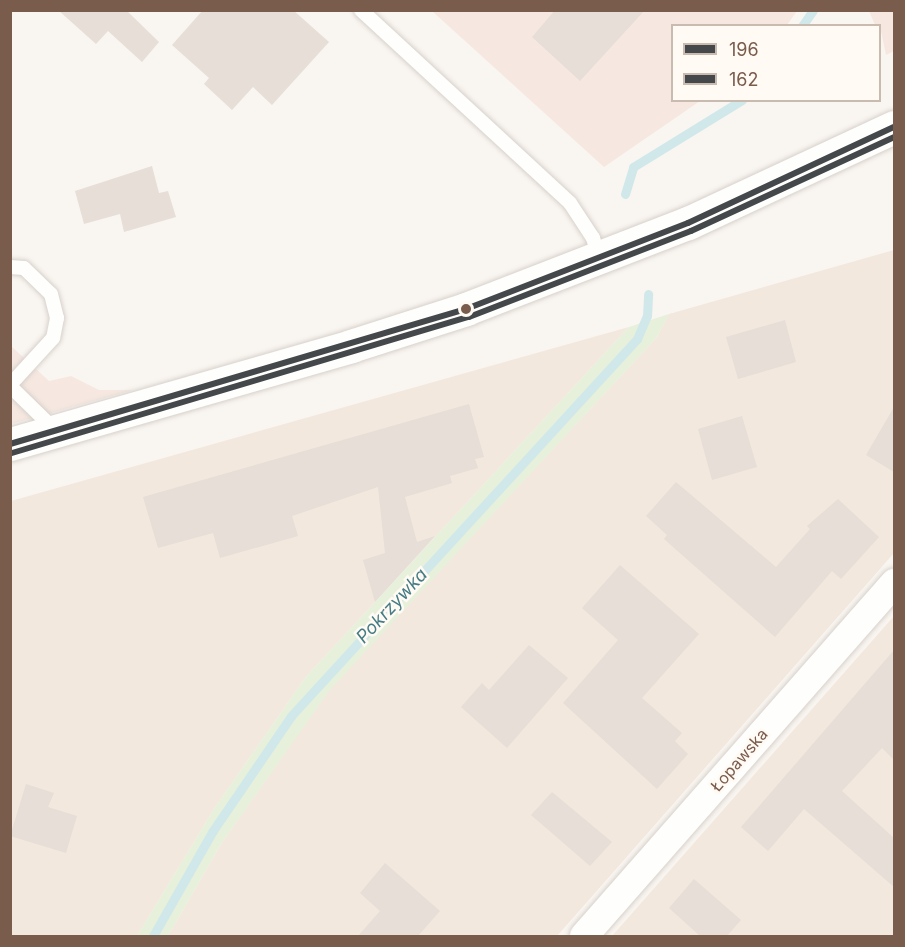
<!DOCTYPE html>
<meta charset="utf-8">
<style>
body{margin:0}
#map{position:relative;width:905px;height:947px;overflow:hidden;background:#f9f5f0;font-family:Inter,sans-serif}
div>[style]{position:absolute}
.residential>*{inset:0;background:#f2e8de}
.commercial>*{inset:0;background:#f6e8e1}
.green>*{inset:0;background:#e7f0db}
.stream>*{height:9px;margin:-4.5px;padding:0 4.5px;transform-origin:4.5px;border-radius:4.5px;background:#d0e8ea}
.building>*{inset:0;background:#e6ded7}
.roads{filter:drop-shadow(0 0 2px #d7d1cb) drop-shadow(0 0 2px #d7d1cb)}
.lane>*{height:14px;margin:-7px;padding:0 7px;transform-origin:7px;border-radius:7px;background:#fefefd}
.street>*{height:28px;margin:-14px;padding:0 14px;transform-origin:14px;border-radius:14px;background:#fefefd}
.secondary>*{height:33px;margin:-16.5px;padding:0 16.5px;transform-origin:16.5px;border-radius:16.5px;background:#fefefd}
.bus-1>*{height:6px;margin:-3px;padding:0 3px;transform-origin:3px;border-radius:3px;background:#45484a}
.bus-2>*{height:6px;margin:-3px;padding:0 3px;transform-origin:3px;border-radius:3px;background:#45484a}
.dots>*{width:16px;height:16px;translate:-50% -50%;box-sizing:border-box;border:3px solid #fffaf3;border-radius:50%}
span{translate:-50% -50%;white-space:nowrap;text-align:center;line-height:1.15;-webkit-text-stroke:5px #fffaf3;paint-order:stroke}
.street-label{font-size:16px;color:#7a5c4d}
.water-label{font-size:18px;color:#437c86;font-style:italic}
.frame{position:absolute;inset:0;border:12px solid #7a5c4d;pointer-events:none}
.legend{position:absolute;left:671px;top:24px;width:210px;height:78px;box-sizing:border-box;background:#fffaf3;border:2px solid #cabbb1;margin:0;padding:8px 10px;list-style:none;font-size:18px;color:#7a5c4d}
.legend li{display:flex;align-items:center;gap:12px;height:30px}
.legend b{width:30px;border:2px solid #cabbb1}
</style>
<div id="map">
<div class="residential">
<i style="clip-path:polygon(894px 250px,894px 553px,557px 936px,168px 936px,221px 844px,329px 690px,657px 337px,669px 314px)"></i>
<i style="clip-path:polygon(629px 327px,305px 678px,214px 809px,137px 936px,11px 936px,11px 501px)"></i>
<i style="clip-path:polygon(894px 616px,894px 936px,612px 936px)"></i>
</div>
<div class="commercial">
<i style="clip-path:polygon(432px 11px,797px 11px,787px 25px,672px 26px,672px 100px,700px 101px,604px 167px)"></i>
<i style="clip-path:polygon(869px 11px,894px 11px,894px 51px,886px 55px,880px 26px,875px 25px)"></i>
<i style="clip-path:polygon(11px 346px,49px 381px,71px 376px,99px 390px,133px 390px,11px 424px)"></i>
</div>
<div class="green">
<i style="clip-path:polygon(669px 314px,657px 337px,329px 691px,221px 844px,168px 936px,137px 936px,214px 809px,305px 678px,629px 327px)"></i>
</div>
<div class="stream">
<i style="left:802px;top:26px;width:19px;rotate:-55deg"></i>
<i style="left:625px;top:194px;width:28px;rotate:-73deg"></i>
<i style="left:633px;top:167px;width:128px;rotate:-31.6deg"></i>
<i style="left:153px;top:936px;width:120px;rotate:-60.4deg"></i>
<i style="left:212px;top:832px;width:140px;rotate:-55.7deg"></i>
<i style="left:291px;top:716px;width:512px;rotate:-47.46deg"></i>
<i style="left:637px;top:339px;width:25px;rotate:-67deg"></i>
<i style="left:647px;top:316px;width:22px;rotate:-87deg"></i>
</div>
<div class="building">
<i style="clip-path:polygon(58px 10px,126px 10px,159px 42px,142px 62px,108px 31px,96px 44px)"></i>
<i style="clip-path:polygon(203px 10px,293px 10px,329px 42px,272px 105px,253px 87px,232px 110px,204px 84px,209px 78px,172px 45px)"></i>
<i style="clip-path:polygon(555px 10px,645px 10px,580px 81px,532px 37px)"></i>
<i style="clip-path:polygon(152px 166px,159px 193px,168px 191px,176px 217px,124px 232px,120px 214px,84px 224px,75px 191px)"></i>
<i style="clip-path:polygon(785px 320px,796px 362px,738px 379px,726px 337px)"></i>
<i style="clip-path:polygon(469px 404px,484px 457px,475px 459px,478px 468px,450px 476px,452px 483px,405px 497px,417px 542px,435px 536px,375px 602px,363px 560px,385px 553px,378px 487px,292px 516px,298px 536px,220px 558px,213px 533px,158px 548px,143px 497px)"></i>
<i style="clip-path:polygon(894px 407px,894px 472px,866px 455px)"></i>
<i style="clip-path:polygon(742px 416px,757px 467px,712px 480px,698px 429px)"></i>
<i style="clip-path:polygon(676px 482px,776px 567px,810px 529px,807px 526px,838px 499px,879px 537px,841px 579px,832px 571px,775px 637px,664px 539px,667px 535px,646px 516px)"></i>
<i style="clip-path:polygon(620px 565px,699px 634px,642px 698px,682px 733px,675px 741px,688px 754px,657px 789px,563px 703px,618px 640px,582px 608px)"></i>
<i style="clip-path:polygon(529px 645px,568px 678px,507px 748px,461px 707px,482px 683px,489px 690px)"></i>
<i style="clip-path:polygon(894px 650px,894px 760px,882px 748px,842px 791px,894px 838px,894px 887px,804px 809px,768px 851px,741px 827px)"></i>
<i style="clip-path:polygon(26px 784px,54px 793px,48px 807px,77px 816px,66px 853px,10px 836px)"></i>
<i style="clip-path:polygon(552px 792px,612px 842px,590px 866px,531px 815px)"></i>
<i style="clip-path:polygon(385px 863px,440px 911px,418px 936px,358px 936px,380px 911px,360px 893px)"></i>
<i style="clip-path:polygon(694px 879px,741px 920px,727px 936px,700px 936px,669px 908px)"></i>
</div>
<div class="roads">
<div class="lane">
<i style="left:361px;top:10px;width:284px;rotate:42.7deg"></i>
<i style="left:570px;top:203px;width:42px;rotate:56.7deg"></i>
<i style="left:593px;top:238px;width:21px;rotate:73deg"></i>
<i style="left:10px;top:267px;width:14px;rotate:4deg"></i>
<i style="left:24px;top:268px;width:37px;rotate:44deg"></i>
<i style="left:51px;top:294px;width:25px;rotate:76deg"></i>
<i style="left:57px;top:318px;width:20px;rotate:101deg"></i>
<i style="left:53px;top:338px;width:64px;rotate:132.5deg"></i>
<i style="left:10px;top:386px;width:63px;rotate:44.4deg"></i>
</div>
<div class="street">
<i style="left:584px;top:936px;width:470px;rotate:-48.7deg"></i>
</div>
<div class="secondary">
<i style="left:10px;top:444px;width:355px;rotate:-16deg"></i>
<i style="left:351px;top:346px;width:121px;rotate:-17.8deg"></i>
<i style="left:466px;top:309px;width:238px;rotate:-21.2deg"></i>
<i style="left:688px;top:223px;width:227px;rotate:-25deg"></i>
</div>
</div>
<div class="bus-1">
<i style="left:10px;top:444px;width:476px;rotate:-16.5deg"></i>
<i style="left:466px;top:309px;width:238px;rotate:-21.2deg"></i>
<i style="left:688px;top:223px;width:227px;rotate:-25deg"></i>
</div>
<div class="bus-2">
<i style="left:12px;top:453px;width:477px;rotate:-16.6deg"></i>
<i style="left:469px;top:317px;width:238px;rotate:-21.2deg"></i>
<i style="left:691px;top:231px;width:224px;rotate:-24.8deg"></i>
</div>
<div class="dots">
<i style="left:466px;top:309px;background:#7a5c4d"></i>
</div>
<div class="street-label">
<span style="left:739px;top:760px;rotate:-49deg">Łopawska</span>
</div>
<div class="water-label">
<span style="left:392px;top:606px;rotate:-47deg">Pokrzywka</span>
</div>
<div class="frame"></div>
<ul class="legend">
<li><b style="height:8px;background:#45484a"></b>196</li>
<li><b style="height:8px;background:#45484a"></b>162</li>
</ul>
</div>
